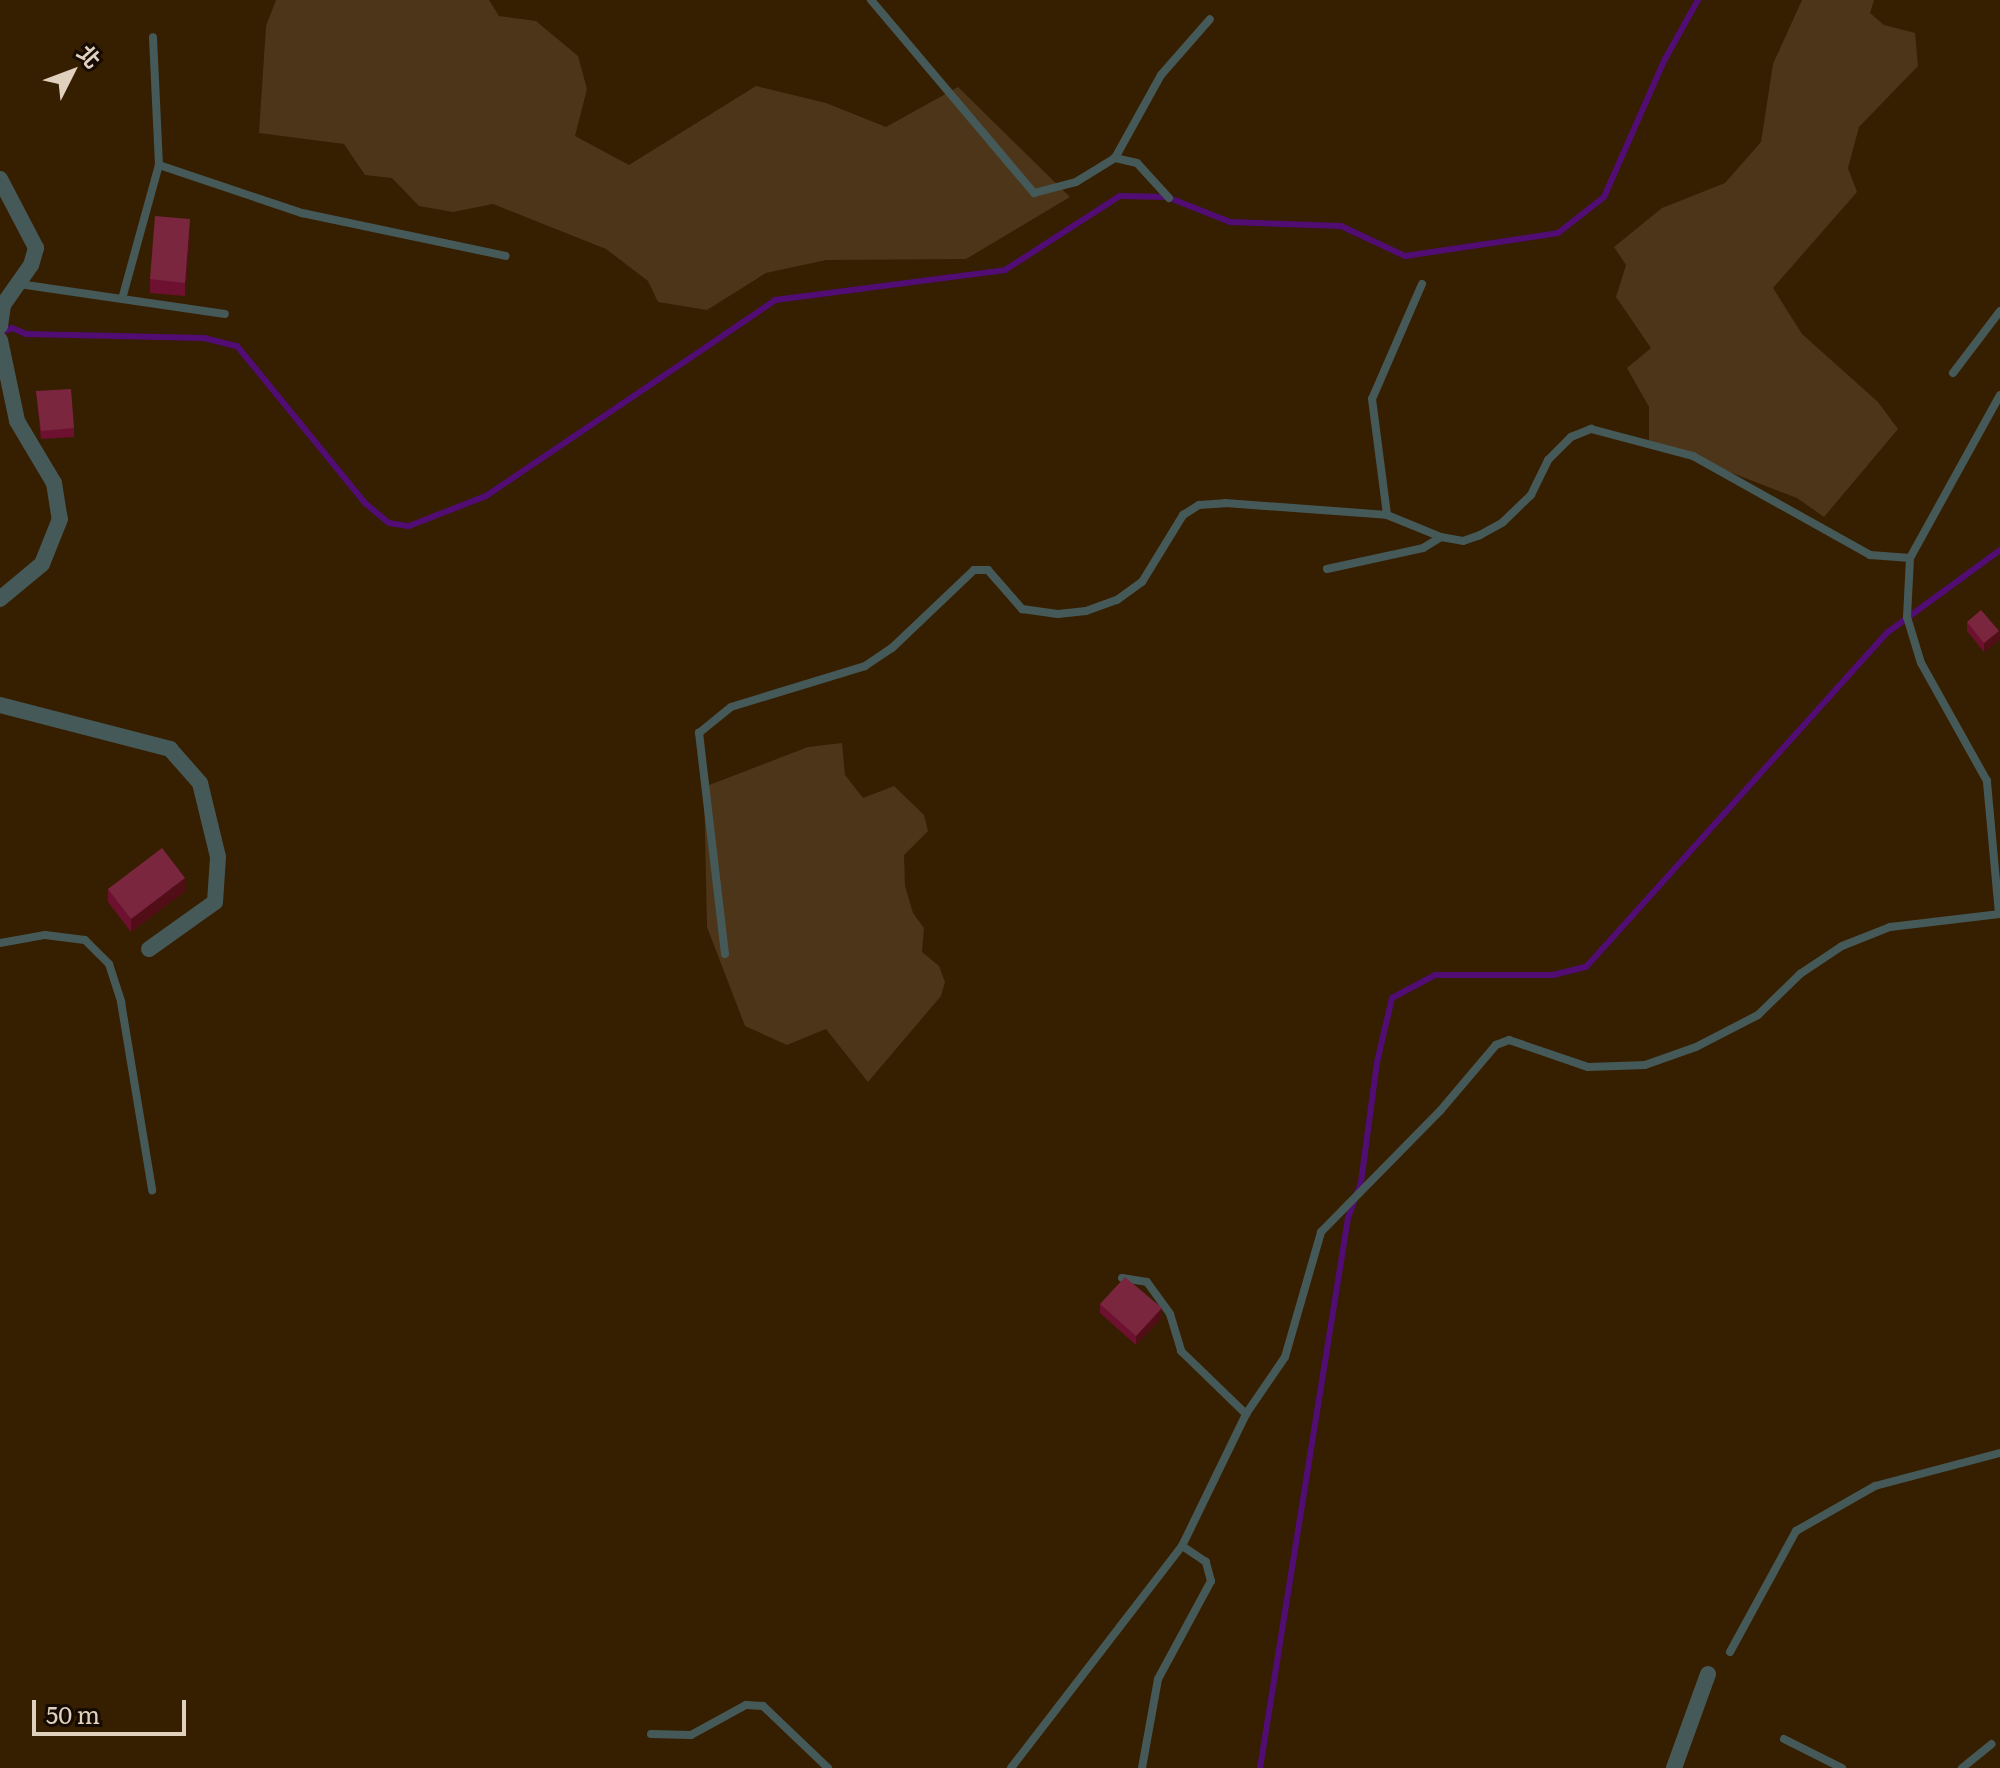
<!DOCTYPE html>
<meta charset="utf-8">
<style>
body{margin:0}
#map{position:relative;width:2000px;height:1768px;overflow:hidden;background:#361e00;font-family:Literata,"Noto Sans TC",serif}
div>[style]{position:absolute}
.green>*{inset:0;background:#4c3519}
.stream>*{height:6px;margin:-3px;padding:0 3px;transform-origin:3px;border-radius:3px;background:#510d74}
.lane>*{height:8px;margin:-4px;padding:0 4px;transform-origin:4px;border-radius:4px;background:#455a58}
.street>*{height:16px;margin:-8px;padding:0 8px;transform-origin:8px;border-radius:8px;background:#455a58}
.wall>*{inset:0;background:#6e1130}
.shaded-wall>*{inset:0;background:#520e16}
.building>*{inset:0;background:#7a263f}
span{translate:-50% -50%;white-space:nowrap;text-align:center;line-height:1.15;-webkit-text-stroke:6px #150b02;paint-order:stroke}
.north{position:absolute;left:32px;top:32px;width:80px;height:80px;-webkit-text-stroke:6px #150b02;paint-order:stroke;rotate:48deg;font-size:22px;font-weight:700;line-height:32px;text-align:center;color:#e0d0be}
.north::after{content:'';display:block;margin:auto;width:28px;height:36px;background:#e0d0be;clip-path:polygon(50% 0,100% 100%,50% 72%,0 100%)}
.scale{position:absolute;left:32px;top:1700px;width:154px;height:36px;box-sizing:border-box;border:4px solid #e0d0be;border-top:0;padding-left:10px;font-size:24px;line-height:28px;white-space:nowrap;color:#e0d0be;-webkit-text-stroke:6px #150b02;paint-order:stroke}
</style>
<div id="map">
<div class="green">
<i style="clip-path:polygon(276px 0,489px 0,499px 16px,536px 21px,578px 56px,587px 89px,575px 136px,629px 165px,756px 86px,826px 103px,886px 127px,958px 87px,1070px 197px,966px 259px,826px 260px,766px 273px,707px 310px,658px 302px,648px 281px,606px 249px,493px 204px,453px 212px,419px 206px,392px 178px,365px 175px,344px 144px,259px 133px,266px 26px)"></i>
<i style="clip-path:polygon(1802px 0,1874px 0,1870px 13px,1884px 25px,1915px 33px,1918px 66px,1859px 127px,1848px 168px,1857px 192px,1773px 288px,1802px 334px,1878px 402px,1898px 429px,1824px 517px,1797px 498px,1649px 441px,1649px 407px,1627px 368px,1651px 348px,1616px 297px,1626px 265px,1614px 247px,1662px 208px,1725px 183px,1761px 142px,1773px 64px)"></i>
<i style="clip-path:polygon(842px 743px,845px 775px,863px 798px,894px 786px,924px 815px,928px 831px,904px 855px,905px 886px,913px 913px,924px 928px,922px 952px,939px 966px,945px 982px,941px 996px,868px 1082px,826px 1029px,787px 1045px,745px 1026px,707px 927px,704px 787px,808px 747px)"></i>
</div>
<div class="stream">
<i style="left:0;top:333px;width:13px;rotate:-23deg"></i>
<i style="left:12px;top:328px;width:15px;rotate:23deg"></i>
<i style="left:26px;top:334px;width:178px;rotate:1.3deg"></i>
<i style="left:204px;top:338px;width:34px;rotate:14deg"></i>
<i style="left:237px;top:346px;width:203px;rotate:50.8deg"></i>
<i style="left:365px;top:503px;width:31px;rotate:40deg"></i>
<i style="left:389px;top:523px;width:20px;rotate:9deg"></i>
<i style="left:409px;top:526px;width:83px;rotate:-21.3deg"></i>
<i style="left:486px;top:496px;width:349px;rotate:-34.1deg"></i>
<i style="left:775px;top:300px;width:232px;rotate:-7.4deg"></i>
<i style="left:1005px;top:270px;width:137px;rotate:-32.8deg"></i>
<i style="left:1120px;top:196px;width:47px;rotate:1.2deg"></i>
<i style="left:1167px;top:197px;width:68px;rotate:21.6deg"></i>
<i style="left:1230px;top:222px;width:111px;rotate:2.1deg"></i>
<i style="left:1341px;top:226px;width:71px;rotate:25.1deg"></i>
<i style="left:1405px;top:256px;width:155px;rotate:-8.5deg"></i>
<i style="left:1558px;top:233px;width:58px;rotate:-38deg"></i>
<i style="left:1604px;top:197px;width:151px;rotate:-66.2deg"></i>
<i style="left:1665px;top:59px;width:68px;rotate:-60.8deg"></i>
<i style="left:1260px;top:1768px;width:557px;rotate:-80.91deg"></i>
<i style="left:1348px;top:1218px;width:38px;rotate:-70deg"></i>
<i style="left:1361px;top:1182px;width:121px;rotate:-82.4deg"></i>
<i style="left:1377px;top:1062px;width:66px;rotate:-76.8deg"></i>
<i style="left:1392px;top:998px;width:49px;rotate:-28.1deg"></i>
<i style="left:1435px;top:975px;width:118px"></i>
<i style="left:1553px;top:975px;width:34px;rotate:-14deg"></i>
<i style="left:1586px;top:967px;width:451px;rotate:-48deg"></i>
<i style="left:1888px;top:632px;width:139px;rotate:-36.2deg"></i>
</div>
<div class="lane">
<i style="left:871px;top:0;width:253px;rotate:49.8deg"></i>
<i style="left:1034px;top:193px;width:43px;rotate:-14.7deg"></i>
<i style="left:1076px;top:182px;width:46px;rotate:-31.6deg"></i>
<i style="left:159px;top:165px;width:151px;rotate:18.6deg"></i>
<i style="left:302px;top:213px;width:208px;rotate:11.9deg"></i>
<i style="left:1169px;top:198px;width:47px;rotate:-132.4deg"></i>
<i style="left:1137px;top:163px;width:23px;rotate:-167deg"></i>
<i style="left:1115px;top:158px;width:95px;rotate:-61deg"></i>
<i style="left:1161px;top:75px;width:74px;rotate:-48.8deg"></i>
<i style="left:19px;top:284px;width:208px;rotate:8.3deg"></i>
<i style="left:1422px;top:284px;width:125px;rotate:113.5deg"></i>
<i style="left:1372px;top:399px;width:117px;rotate:82.6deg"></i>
<i style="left:1387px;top:515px;width:58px;rotate:22.2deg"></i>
<i style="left:122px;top:299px;width:139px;rotate:-74.6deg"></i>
<i style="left:159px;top:165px;width:128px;rotate:-92.7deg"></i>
<i style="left:1953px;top:373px;width:78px;rotate:-52.8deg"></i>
<i style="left:1327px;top:569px;width:98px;rotate:-12.3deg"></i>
<i style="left:1423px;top:548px;width:21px;rotate:-31deg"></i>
<i style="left:1441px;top:537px;width:22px;rotate:10deg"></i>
<i style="left:1463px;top:541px;width:18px;rotate:-19deg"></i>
<i style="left:1480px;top:535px;width:26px;rotate:-29deg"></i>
<i style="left:1503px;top:522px;width:39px;rotate:-44deg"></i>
<i style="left:1531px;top:495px;width:39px;rotate:-64deg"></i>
<i style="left:1548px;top:460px;width:33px;rotate:-45deg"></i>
<i style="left:1571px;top:437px;width:22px;rotate:-22deg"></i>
<i style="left:1591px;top:429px;width:106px;rotate:14.8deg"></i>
<i style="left:1693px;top:456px;width:203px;rotate:29.2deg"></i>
<i style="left:1870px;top:555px;width:40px;rotate:4.3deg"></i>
<i style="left:1999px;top:914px;width:134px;rotate:-95.2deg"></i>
<i style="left:1987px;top:781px;width:135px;rotate:-119.2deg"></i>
<i style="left:1921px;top:663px;width:48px;rotate:-106.9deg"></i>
<i style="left:1907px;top:617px;width:59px;rotate:-87.1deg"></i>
<i style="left:1910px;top:558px;width:186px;rotate:-61.1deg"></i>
<i style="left:0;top:943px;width:46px;rotate:-10.1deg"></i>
<i style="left:45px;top:935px;width:40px;rotate:7.1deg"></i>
<i style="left:85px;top:940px;width:34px;rotate:45deg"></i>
<i style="left:109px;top:964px;width:40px;rotate:72deg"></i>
<i style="left:121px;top:1002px;width:191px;rotate:80.6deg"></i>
<i style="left:725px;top:954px;width:223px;rotate:-96.7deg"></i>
<i style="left:699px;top:733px;width:41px;rotate:-39.1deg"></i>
<i style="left:731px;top:707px;width:140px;rotate:-17deg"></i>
<i style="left:865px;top:666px;width:32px;rotate:-34deg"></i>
<i style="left:892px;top:648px;width:113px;rotate:-43.6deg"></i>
<i style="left:974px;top:570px;width:14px"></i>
<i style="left:988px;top:570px;width:52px;rotate:48.9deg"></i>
<i style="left:1022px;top:609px;width:36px;rotate:8deg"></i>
<i style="left:1058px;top:614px;width:28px;rotate:-6deg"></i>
<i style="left:1086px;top:611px;width:33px;rotate:-20deg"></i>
<i style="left:1117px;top:600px;width:31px;rotate:-36deg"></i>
<i style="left:1142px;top:582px;width:79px;rotate:-58.5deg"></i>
<i style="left:1183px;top:515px;width:19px;rotate:-32deg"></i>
<i style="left:1199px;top:505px;width:26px;rotate:-4deg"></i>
<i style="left:1225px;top:503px;width:162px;rotate:4.2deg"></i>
<i style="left:1122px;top:1278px;width:25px;rotate:9deg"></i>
<i style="left:1147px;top:1282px;width:39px;rotate:54deg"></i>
<i style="left:1170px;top:1314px;width:39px;rotate:73deg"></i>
<i style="left:1181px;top:1351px;width:91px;rotate:44.1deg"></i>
<i style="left:1730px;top:1652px;width:138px;rotate:-61.4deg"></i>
<i style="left:1796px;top:1531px;width:91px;rotate:-29.7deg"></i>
<i style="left:1875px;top:1486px;width:129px;rotate:-14.8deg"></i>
<i style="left:651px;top:1734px;width:40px;rotate:1.4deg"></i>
<i style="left:691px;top:1735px;width:63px;rotate:-28.6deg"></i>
<i style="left:746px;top:1705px;width:17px;rotate:3deg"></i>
<i style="left:763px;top:1706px;width:90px;rotate:43.6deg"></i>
<i style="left:1784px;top:1739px;width:65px;rotate:26.6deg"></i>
<i style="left:1011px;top:1768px;width:280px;rotate:-52.4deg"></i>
<i style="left:1182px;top:1546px;width:147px;rotate:-64.1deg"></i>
<i style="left:1246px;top:1414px;width:69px;rotate:-55.6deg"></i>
<i style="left:1285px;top:1357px;width:130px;rotate:-73.9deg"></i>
<i style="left:1321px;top:1232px;width:170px;rotate:-45.5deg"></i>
<i style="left:1440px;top:1111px;width:87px;rotate:-49.7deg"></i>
<i style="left:1496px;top:1045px;width:14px;rotate:-21deg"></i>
<i style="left:1509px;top:1040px;width:83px;rotate:18.9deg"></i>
<i style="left:1588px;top:1067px;width:57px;rotate:-2deg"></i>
<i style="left:1645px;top:1065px;width:54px;rotate:-19.4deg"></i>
<i style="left:1696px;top:1047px;width:70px;rotate:-27.3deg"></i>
<i style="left:1758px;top:1015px;width:59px;rotate:-44.3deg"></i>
<i style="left:1800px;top:974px;width:50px;rotate:-33.7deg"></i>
<i style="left:1842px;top:946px;width:52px;rotate:-21.6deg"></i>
<i style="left:1890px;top:927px;width:111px;rotate:-6.7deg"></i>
<i style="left:1142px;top:1768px;width:90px;rotate:-79.8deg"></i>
<i style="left:1158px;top:1679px;width:111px;rotate:-61.6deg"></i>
<i style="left:1211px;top:1581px;width:20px;rotate:-105deg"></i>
<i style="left:1206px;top:1562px;width:29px;rotate:-146deg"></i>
<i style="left:1962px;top:1768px;width:38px;rotate:-39deg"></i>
</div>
<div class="street">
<i style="left:0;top:179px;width:78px;rotate:62.4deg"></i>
<i style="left:36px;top:248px;width:18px;rotate:106deg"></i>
<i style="left:31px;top:265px;width:49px;rotate:125deg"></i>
<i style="left:3px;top:305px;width:21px;rotate:98deg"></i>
<i style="left:0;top:340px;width:83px;rotate:78.1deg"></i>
<i style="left:17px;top:421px;width:72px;rotate:59.2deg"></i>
<i style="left:54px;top:483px;width:36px;rotate:81deg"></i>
<i style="left:60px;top:519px;width:48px;rotate:111.8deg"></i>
<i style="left:42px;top:564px;width:55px;rotate:140.2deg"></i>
<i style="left:0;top:705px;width:176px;rotate:14.5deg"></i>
<i style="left:170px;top:749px;width:45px;rotate:48.6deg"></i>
<i style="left:200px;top:783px;width:76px;rotate:76.3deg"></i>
<i style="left:218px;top:857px;width:45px;rotate:93.8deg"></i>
<i style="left:215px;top:902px;width:81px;rotate:144.5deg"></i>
<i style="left:1674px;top:1768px;width:100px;rotate:-70.1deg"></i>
</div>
<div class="wall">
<i style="clip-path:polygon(190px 232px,185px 296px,150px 293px,150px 279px)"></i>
<i style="clip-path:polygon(36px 391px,74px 428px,74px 437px,41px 439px)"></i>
<i style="clip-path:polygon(1967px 622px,1999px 640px,1984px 652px,1967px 631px)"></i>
<i style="clip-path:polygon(108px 889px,185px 891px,131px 932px,108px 902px)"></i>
<i style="clip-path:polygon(1100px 1304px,1162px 1317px,1136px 1345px,1100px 1313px)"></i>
</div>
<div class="shaded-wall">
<i style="clip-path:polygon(190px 219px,190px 232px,185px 296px,185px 283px)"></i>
<i style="clip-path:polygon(1999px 631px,1999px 640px,1984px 652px,1984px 643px)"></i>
<i style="clip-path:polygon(185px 878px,185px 891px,131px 932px,131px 919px)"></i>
<i style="clip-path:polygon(1162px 1308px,1162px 1317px,1136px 1345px,1136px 1336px)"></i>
</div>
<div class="building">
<i style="clip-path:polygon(155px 216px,190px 219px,185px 283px,150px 279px)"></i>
<i style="clip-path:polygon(71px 389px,74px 428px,41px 431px,36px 391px)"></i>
<i style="clip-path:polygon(1981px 610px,1999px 631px,1984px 643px,1967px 622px)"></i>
<i style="clip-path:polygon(162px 848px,185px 878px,131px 919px,108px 889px)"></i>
<i style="clip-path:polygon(1125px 1277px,1162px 1308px,1136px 1336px,1100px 1304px)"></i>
</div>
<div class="north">北</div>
<div class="scale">50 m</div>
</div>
